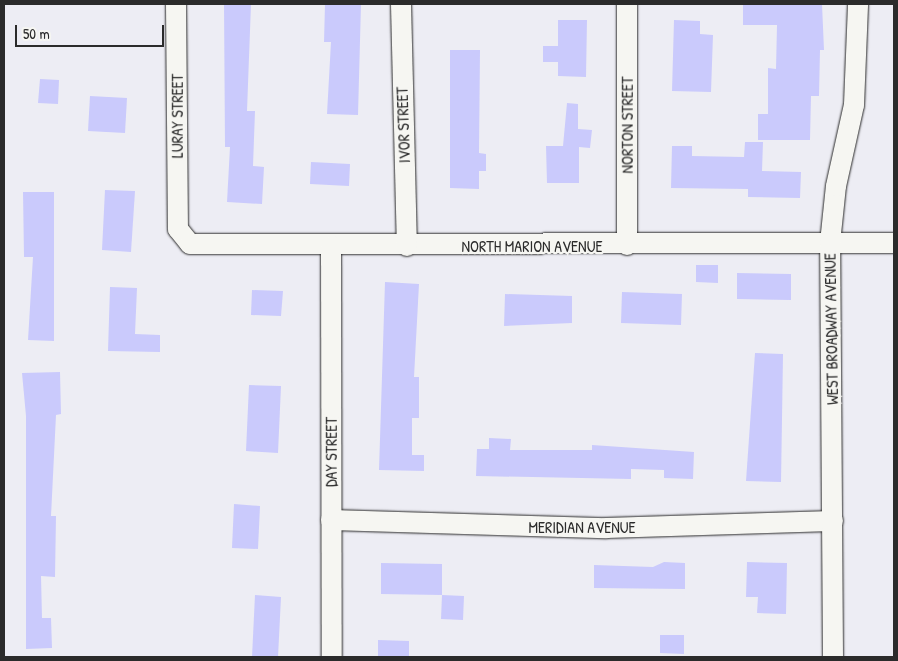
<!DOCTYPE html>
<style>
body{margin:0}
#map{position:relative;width:898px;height:661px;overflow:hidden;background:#ededf4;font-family:"Patrick Hand",sans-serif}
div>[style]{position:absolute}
.building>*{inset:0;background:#cacafc}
.roads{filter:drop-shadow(0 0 1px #2b2b2b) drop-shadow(0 0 1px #2b2b2b)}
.minor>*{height:20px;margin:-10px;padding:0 10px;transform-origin:10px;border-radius:10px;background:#f6f6f2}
span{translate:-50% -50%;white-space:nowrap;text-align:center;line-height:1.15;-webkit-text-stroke:4.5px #f6f6f2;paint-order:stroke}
.street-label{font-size:16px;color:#2b2b2b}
.frame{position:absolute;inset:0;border:5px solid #2b2b2b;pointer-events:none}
.scale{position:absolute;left:15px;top:25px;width:149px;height:22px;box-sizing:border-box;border:2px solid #2b2b2b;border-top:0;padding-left:6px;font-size:15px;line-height:18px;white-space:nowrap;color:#2b2b2b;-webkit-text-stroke:4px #f6f6f2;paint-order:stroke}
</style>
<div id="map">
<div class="building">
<i style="clip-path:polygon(224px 4px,251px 4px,247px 111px,255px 111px,253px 166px,264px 167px,262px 204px,227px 202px,230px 147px,225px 147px)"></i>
<i style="clip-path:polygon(325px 4px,361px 4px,358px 115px,327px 114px,331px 42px,324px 42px)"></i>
<i style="clip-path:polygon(822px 4px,824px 50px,820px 50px,819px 96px,811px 96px,810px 140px,758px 140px,758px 114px,768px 114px,768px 68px,776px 69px,777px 25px,743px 25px,743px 5px)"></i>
<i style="clip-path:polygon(558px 20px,587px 20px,586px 77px,558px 76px,558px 62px,543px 62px,543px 46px,558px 46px)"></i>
<i style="clip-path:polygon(674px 20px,700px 21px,700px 34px,713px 35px,711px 92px,672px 91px)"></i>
<i style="clip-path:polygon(450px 50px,480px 50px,479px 153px,486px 154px,486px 171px,479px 171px,479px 189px,450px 188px)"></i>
<i style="clip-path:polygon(40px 79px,59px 80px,58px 104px,38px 103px)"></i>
<i style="clip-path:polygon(90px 96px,127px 98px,125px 133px,88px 131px)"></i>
<i style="clip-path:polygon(567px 103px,578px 104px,578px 129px,592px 130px,590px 148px,579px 147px,579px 183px,547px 183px,546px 146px,563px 146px)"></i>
<i style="clip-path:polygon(745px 142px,763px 142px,762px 171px,801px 172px,800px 198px,748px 197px,748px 189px,671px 188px,672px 146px,692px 146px,692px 156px,744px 157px)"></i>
<i style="clip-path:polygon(311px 162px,350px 164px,349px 186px,310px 184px)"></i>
<i style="clip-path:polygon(105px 190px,135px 191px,131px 252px,102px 250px)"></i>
<i style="clip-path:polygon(23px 192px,54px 192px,54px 341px,28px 340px,33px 257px,24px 257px)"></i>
<i style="clip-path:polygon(696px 265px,718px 265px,718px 283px,696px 282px)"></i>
<i style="clip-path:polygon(737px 273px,791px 274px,791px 300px,737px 299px)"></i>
<i style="clip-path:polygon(385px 282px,419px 284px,414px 377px,419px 377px,419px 418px,412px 418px,412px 455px,424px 455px,424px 471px,379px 470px)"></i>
<i style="clip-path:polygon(110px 287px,137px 288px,135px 334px,160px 335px,160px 352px,108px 351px)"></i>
<i style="clip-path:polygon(252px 290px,283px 291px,281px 316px,251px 315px)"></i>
<i style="clip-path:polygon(622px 292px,682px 294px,681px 325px,621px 323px)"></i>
<i style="clip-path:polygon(505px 294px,572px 296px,572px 323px,504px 326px)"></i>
<i style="clip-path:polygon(755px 353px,783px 354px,781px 482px,746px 481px)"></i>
<i style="clip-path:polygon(60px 372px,61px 414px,56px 415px,51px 516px,56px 516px,55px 577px,41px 576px,42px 618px,51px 618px,52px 648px,26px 649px,26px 416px,22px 373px)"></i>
<i style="clip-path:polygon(249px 385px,281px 386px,278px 453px,246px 451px)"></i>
<i style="clip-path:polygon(489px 438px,511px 439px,510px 450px,592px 450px,592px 445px,694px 452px,693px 479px,664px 478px,664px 470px,631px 469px,631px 479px,476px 476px,477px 449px,489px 449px)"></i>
<i style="clip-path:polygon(234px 504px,260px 506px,258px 549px,232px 548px)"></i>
<i style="clip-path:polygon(664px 562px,685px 563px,685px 589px,594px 588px,594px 565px,653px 567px)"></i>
<i style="clip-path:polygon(747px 562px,787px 563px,786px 614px,757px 613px,758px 597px,746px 597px)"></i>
<i style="clip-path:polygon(381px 563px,442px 564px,442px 595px,381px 594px)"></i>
<i style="clip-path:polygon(255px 595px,281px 597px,278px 657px,252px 657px)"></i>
<i style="clip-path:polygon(442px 595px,464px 596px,463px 620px,441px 619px)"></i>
<i style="clip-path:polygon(660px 635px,684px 635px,684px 654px,660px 653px)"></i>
<i style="clip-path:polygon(378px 640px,409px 641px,409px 657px,378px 657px)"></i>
</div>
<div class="roads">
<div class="minor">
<i style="left:176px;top:4px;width:225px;rotate:89.5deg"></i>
<i style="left:178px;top:229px;width:19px;rotate:51deg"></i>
<i style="left:190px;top:244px;width:704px;rotate:-0.08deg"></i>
<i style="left:401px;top:4px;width:242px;rotate:88.6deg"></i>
<i style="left:627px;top:245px;width:241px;rotate:-90deg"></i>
<i style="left:331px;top:246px;width:411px;rotate:89.9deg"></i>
<i style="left:331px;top:520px;width:275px;rotate:1.7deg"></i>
<i style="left:606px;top:528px;width:227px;rotate:-1.8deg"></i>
<i style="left:833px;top:657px;width:414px;rotate:-90.4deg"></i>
<i style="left:830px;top:243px;width:57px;rotate:-84deg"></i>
<i style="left:836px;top:186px;width:83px;rotate:-77.5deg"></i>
<i style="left:854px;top:105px;width:101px;rotate:-87.7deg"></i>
</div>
</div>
<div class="street-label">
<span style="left:177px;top:116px;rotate:-90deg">LURAY STREET</span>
<span style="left:403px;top:125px;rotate:-92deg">IVOR STREET</span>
<span style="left:627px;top:125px;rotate:-90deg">NORTON STREET</span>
<span style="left:532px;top:246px">NORTH MARION AVENUE</span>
<span style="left:831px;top:329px;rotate:-91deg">WEST BROADWAY AVENUE</span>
<span style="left:331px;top:452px;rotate:-90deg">DAY STREET</span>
<span style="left:582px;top:527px">MERIDIAN AVENUE</span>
</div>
<div class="frame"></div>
<div class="scale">50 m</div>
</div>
